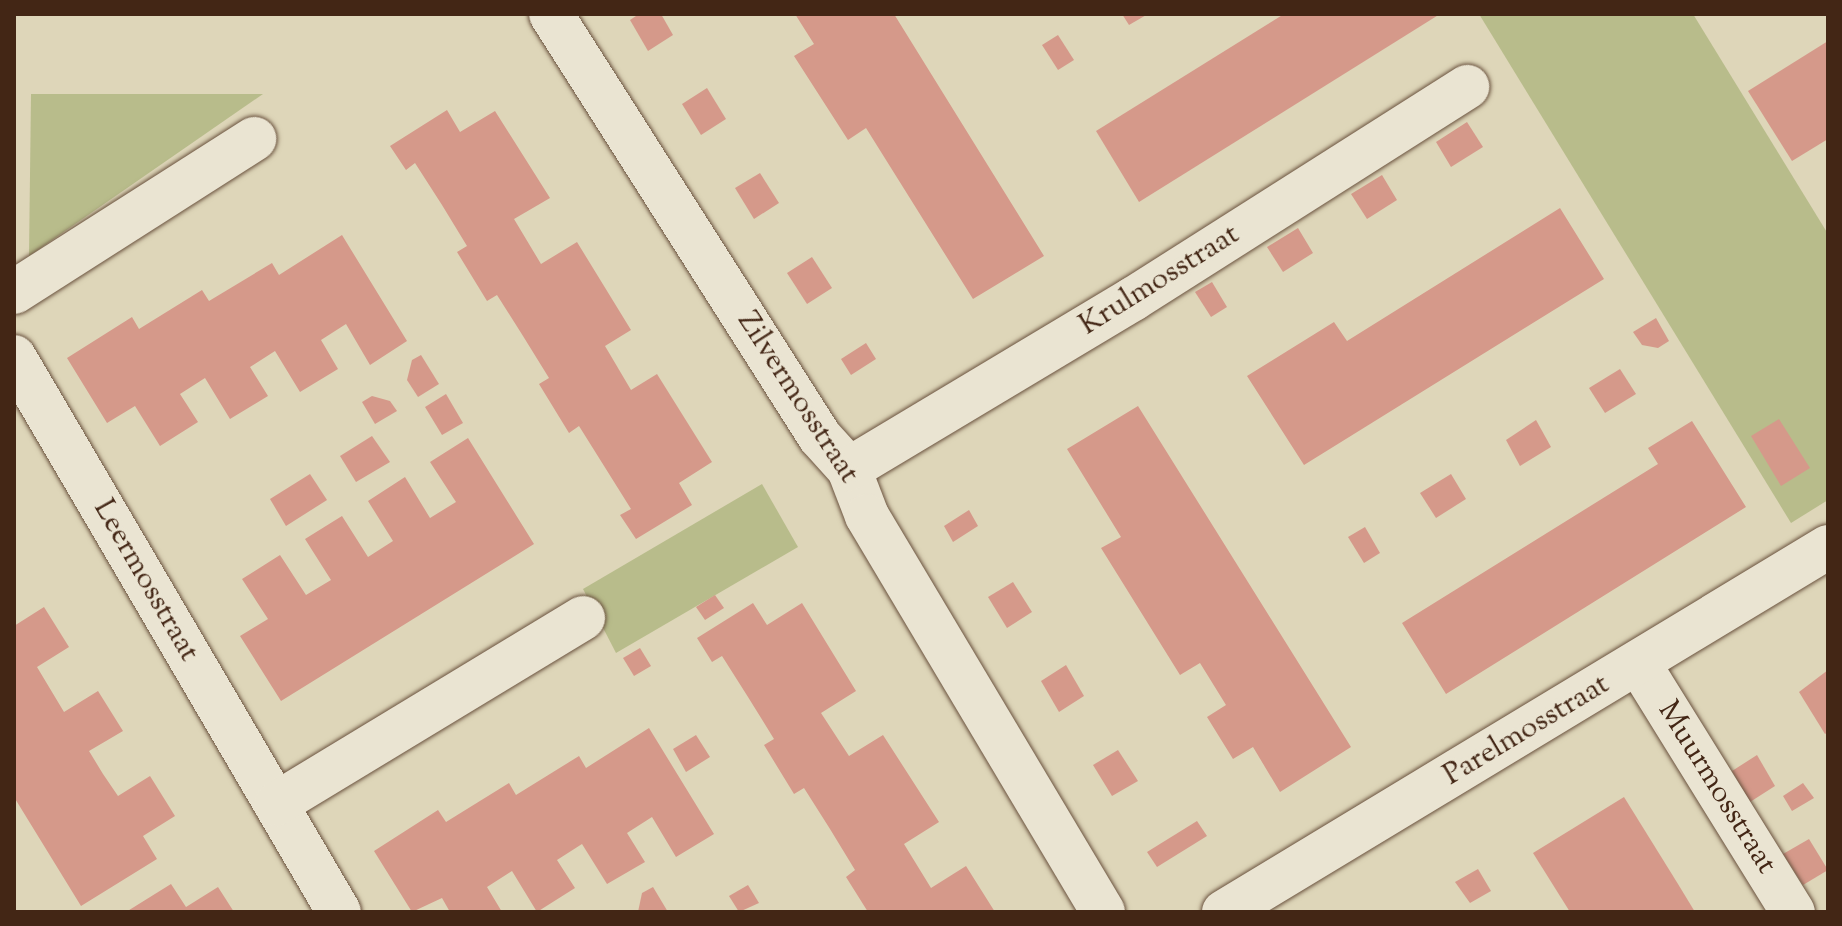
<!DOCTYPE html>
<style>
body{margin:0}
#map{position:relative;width:1842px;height:926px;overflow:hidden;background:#ded6b9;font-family:"Sorts Mill Goudy",serif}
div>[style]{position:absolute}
.green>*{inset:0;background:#b8bc8b}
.building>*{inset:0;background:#d5998a}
.roads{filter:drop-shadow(0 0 2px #6a523e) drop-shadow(0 0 2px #6a523e)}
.minor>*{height:44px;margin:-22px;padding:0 22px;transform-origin:22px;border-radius:22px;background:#eae4d2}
span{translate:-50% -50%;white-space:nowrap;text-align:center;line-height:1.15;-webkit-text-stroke:7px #eae4d2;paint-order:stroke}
.street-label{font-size:30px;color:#432615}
.frame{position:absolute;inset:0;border:16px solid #432615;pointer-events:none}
</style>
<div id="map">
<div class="green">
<i style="clip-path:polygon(1479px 14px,1693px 14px,1828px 234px,1828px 500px,1791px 523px)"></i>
<i style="clip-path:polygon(31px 94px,263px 94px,29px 256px)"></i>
<i style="clip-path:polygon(762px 484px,798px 547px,616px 653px,583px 589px)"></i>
</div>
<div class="building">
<i style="clip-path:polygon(639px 14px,661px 14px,673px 35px,648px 51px,630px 20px)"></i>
<i style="clip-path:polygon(795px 14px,894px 14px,1044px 256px,973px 299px,866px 128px,848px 140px,794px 56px,814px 44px)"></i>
<i style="clip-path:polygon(1122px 14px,1148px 14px,1129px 25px)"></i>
<i style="clip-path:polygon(1284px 14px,1440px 14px,1139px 202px,1096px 131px)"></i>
<i style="clip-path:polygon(1058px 35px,1074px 60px,1058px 70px,1042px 45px)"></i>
<i style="clip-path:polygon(1828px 41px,1828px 139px,1792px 161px,1748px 91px)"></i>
<i style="clip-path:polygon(707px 88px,726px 119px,701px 135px,682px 104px)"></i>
<i style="clip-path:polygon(447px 110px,460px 132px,495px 111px,550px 198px,514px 219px,541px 264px,577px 242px,631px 330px,605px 346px,631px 390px,657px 374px,712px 462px,679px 483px,692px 505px,636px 539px,620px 515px,631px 509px,579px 426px,569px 433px,539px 384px,549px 378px,523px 336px,497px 295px,487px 301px,457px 252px,467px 246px,442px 205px,415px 163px,406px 170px,390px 146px)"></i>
<i style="clip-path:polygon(1467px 122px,1483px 147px,1451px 167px,1436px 142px)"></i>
<i style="clip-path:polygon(760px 173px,779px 203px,754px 219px,735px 188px)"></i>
<i style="clip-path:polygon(1382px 175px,1397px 200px,1367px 219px,1351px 194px)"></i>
<i style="clip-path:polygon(1560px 208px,1604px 279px,1304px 465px,1247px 376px,1334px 322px,1347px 341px)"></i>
<i style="clip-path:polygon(1298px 228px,1313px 253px,1283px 272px,1267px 247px)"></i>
<i style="clip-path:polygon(342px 235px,407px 341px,370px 365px,346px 324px,321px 340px,338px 369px,300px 392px,275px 351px,250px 367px,268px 396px,230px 419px,205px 378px,180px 394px,198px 422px,160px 446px,135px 406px,107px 423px,67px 358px,132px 317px,139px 329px,202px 290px,209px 301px,272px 263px,279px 275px)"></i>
<i style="clip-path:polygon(812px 257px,832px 288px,807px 304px,787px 273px)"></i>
<i style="clip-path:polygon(1212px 282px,1227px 307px,1211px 317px,1195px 292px)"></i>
<i style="clip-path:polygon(1656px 318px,1669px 341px,1658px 348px,1642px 345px,1633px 332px)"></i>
<i style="clip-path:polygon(866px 343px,876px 359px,851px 375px,841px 359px)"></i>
<i style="clip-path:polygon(421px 355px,439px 384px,418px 397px,407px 380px,412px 360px)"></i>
<i style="clip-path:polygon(1620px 369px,1636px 394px,1605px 413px,1589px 388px)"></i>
<i style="clip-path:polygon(446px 394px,463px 423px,442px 435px,425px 407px)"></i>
<i style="clip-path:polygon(372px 396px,390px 401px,397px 411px,375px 424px,362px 402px)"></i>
<i style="clip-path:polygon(1138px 406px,1351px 747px,1280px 792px,1253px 747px,1233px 759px,1207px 717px,1226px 705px,1200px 663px,1180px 675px,1101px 548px,1121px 537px,1067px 449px)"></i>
<i style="clip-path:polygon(1779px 419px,1810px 468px,1781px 486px,1751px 436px)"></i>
<i style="clip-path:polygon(1536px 420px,1551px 447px,1520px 466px,1506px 440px)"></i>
<i style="clip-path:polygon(1692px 421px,1746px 507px,1446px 694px,1402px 623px,1658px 464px,1648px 448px)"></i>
<i style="clip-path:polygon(372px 436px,390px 462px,356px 482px,340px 456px)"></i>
<i style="clip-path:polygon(468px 438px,534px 544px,281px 701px,240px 636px,268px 619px,242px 579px,280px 555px,306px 595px,331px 580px,305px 539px,342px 516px,368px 557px,393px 541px,368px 501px,405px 477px,430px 518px,456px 502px,430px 462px)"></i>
<i style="clip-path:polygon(310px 474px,327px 500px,286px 526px,270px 499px)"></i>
<i style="clip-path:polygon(1451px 474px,1466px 499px,1436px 518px,1420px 493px)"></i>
<i style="clip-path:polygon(969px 510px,978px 526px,953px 542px,944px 526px)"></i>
<i style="clip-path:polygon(1365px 527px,1380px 553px,1364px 563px,1348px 537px)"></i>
<i style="clip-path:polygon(1013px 582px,1032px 612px,1007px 628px,988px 597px)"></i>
<i style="clip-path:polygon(715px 595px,724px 608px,705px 620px,696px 607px)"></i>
<i style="clip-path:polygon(753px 603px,767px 625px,802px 603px,856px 691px,821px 713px,849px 756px,883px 735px,939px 822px,904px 844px,931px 888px,966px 866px,995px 912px,868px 912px,846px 877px,855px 870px,830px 829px,804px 788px,794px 794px,764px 745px,774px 739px,748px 697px,722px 656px,712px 662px,697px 638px)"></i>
<i style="clip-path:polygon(44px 607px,69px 647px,37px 667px,64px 712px,98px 691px,123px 731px,89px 751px,103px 774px,118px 796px,150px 776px,175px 816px,143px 836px,157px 859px,81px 906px,14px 797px,14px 626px)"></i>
<i style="clip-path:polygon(640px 648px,651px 666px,634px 676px,623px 658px)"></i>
<i style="clip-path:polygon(1066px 665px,1084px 696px,1059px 712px,1041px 681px)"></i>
<i style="clip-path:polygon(1828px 670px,1828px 732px,1825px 734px,1799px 692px)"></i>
<i style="clip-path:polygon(649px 728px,714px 834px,676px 857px,652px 817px,627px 833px,645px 862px,607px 884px,582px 844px,557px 860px,575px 888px,537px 912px,512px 871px,487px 887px,502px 912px,450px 912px,442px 898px,412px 912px,374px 851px,438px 810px,446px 822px,509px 783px,516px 795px,579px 756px,586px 768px)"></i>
<i style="clip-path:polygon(696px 735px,710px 757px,686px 772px,673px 749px)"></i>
<i style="clip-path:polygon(1118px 750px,1138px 781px,1112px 796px,1093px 765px)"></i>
<i style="clip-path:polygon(1757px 755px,1775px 786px,1750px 802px,1732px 771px)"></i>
<i style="clip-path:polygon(1803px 783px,1814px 798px,1792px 811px,1783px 796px)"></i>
<i style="clip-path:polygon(1624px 797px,1678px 884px,1695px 912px,1570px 912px,1533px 853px)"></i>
<i style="clip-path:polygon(1197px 821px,1207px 836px,1157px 867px,1147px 852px)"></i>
<i style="clip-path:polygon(1809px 839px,1828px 870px,1803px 885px,1783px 854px)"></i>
<i style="clip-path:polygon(1478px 869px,1491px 891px,1470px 903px,1455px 882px)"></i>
<i style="clip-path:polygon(171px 884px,186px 907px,218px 887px,234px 912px,126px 912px)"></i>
<i style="clip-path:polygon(748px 885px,759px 903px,739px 912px,729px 896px)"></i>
<i style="clip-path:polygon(653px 887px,668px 912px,638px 912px,642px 893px)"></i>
</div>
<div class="roads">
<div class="minor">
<i style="left:551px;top:14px;width:501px;rotate:57.55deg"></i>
<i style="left:820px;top:437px;width:43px;rotate:47.8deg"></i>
<i style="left:849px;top:469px;width:50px;rotate:69deg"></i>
<i style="left:867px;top:516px;width:461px;rotate:59.2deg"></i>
<i style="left:14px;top:292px;width:285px;rotate:-32.5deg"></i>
<i style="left:14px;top:357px;width:643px;rotate:59.65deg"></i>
<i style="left:849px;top:469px;width:331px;rotate:-30.9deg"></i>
<i style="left:1133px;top:299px;width:396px;rotate:-32.4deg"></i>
<i style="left:1639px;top:664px;width:292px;rotate:58.2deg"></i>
<i style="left:276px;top:804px;width:359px;rotate:-31.2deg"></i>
<i style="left:1224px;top:912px;width:706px;rotate:-31.14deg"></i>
</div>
</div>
<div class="street-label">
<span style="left:1160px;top:281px;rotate:-32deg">Krulmosstraat</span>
<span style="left:797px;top:398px;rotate:57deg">Zilvermosstraat</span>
<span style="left:145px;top:581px;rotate:60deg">Leermosstraat</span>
<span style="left:1527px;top:731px;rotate:-31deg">Parelmosstraat</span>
<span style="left:1716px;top:788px;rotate:58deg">Muurmosstraat</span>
</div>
<div class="frame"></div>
</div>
